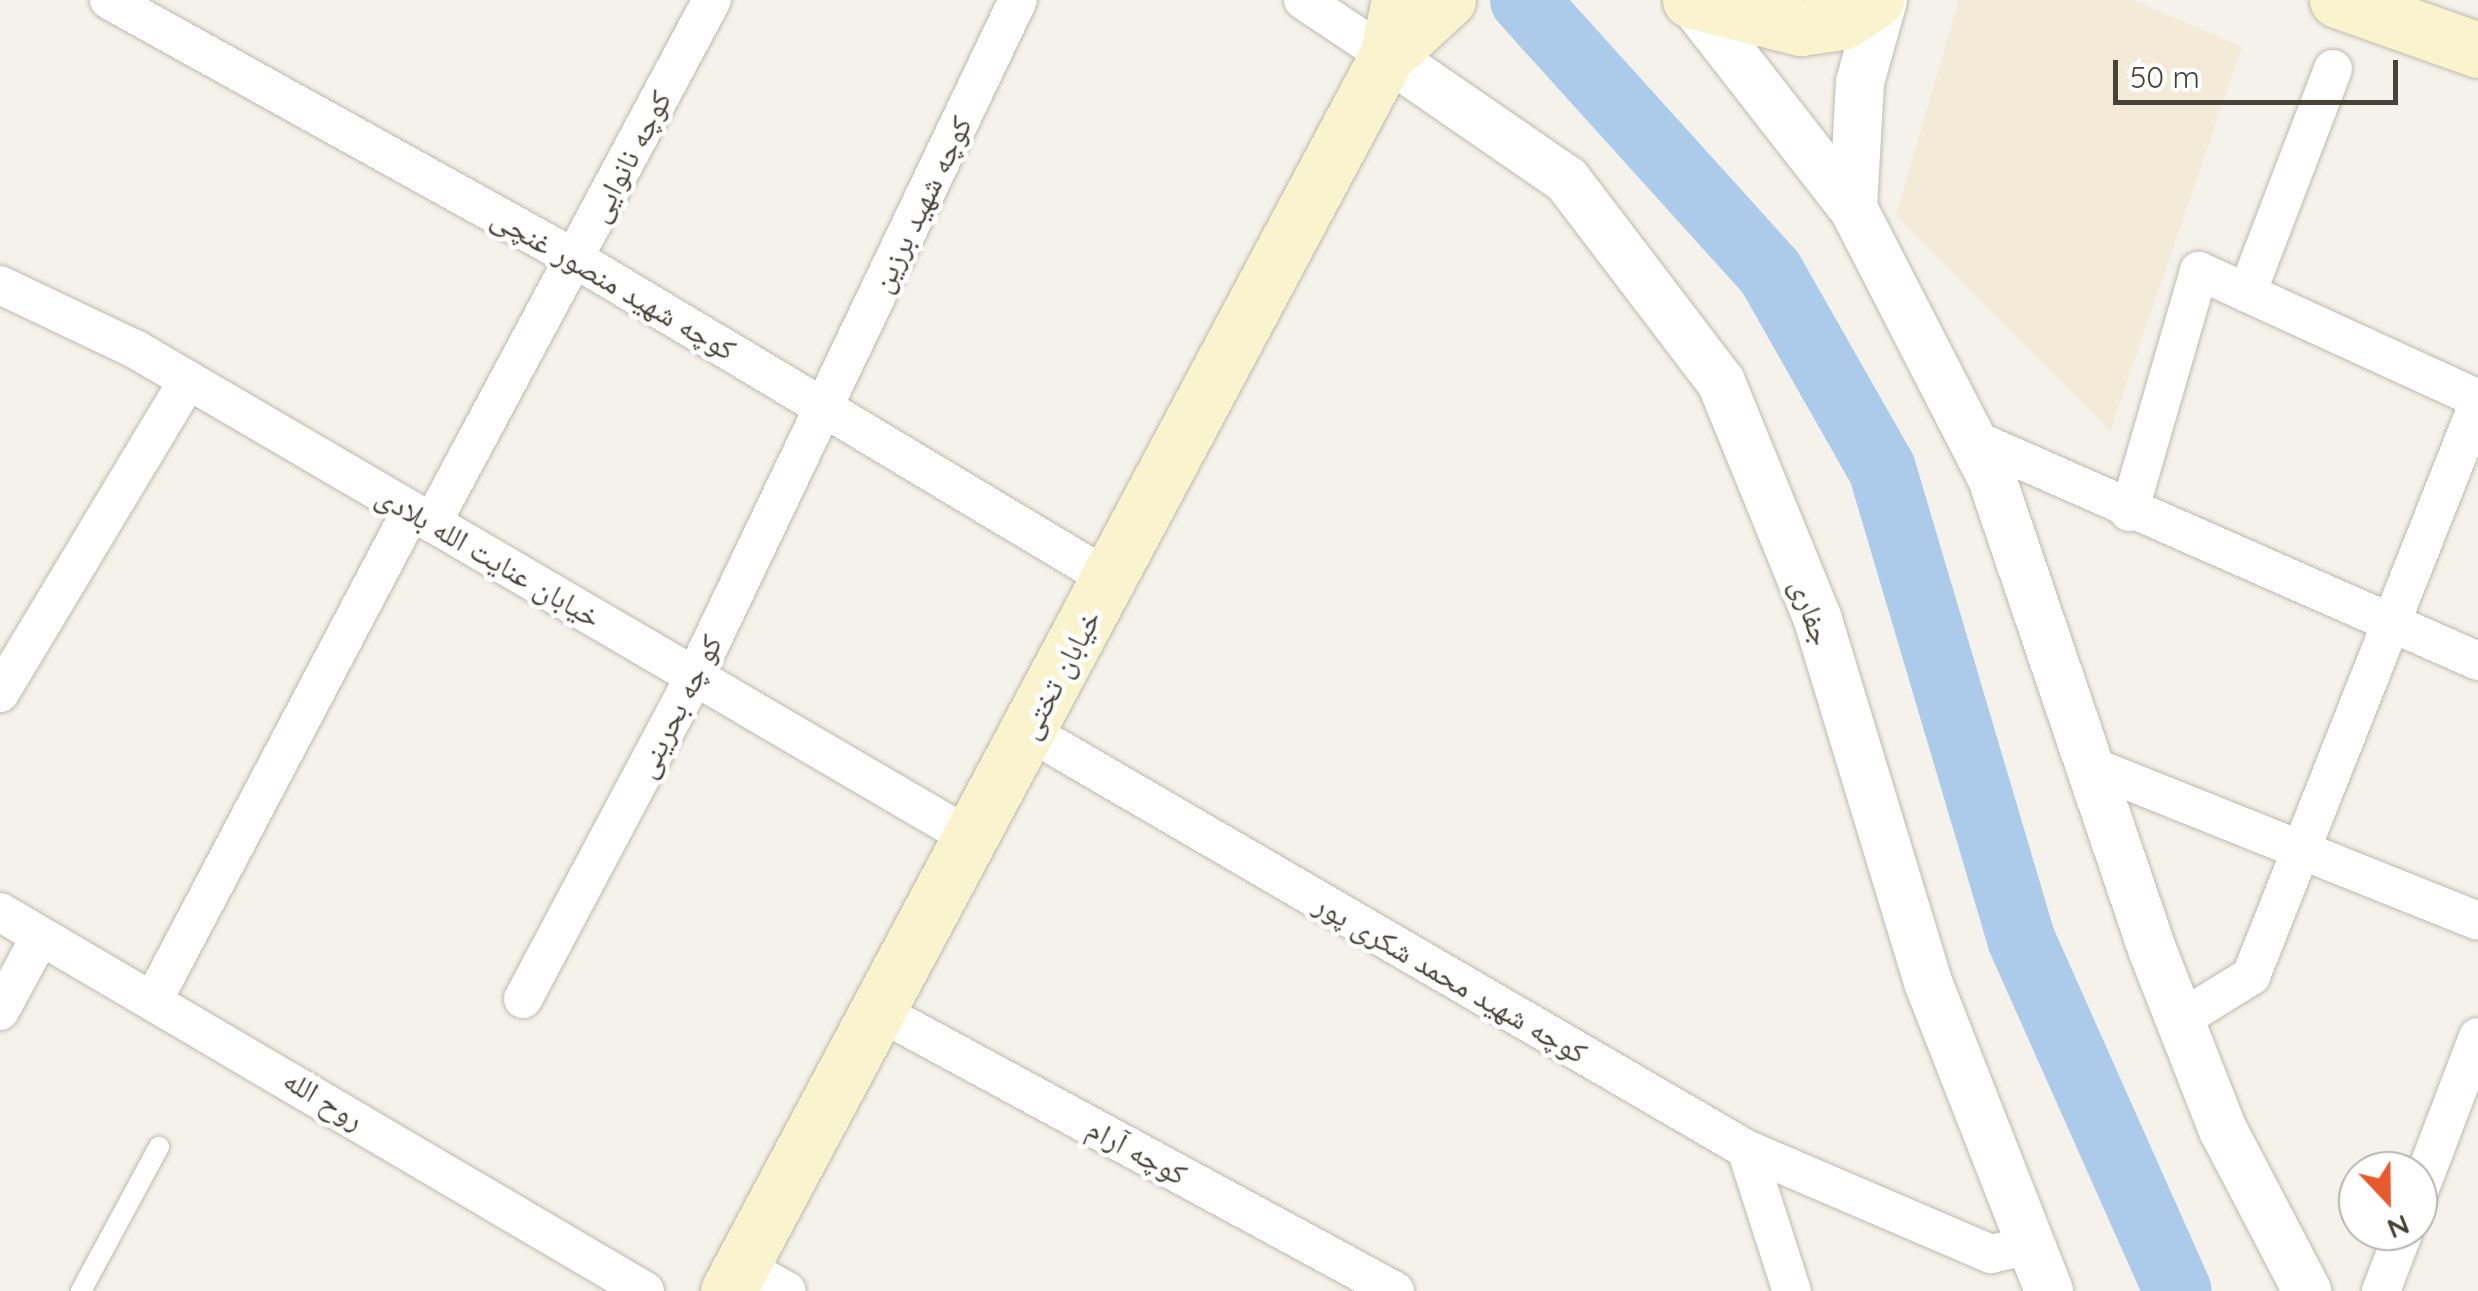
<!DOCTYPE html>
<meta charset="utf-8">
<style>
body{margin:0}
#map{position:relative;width:2478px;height:1291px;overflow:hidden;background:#f4f2ea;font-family:Quicksand,"Noto Naskh Arabic",sans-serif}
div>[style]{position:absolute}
.commercial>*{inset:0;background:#f3ead8}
.river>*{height:68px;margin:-34px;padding:0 34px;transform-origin:34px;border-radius:34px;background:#accbeb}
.roads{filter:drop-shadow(0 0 2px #bfbaae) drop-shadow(0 0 2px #bfbaae)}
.service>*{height:20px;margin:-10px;padding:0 10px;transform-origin:10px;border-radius:10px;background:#fff}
.minor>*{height:38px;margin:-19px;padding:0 19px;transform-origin:19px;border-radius:19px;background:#fff}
.tertiary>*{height:48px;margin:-24px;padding:0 24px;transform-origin:24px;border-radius:24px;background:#fff}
.secondary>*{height:55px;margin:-27.5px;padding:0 27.5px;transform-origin:27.5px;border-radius:27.5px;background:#faf4ce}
span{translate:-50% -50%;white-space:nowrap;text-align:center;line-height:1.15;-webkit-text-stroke:9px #fff;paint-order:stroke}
.street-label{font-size:30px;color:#474339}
.north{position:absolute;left:2338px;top:1151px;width:100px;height:100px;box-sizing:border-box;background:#fff;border:2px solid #b5b4b0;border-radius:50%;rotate:158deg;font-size:28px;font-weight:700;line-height:40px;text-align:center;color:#474339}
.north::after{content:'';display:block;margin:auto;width:35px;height:45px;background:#e85a2d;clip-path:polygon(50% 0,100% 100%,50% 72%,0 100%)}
.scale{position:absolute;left:2113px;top:60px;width:285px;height:45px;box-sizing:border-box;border:5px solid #474339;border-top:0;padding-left:12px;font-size:30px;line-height:35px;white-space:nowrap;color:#474339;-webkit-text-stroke:8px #fff;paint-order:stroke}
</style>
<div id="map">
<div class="commercial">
<i style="clip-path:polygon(1959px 0,2133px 0,2242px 47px,2110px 431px,1896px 215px)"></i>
</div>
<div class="river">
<i style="left:1524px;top:0;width:367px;rotate:47.9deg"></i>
<i style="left:1770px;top:272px;width:227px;rotate:60.4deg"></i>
<i style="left:1882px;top:469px;width:490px;rotate:73.5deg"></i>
<i style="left:2021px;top:939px;width:385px;rotate:66deg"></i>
</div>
<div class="roads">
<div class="service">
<i style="left:81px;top:1291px;width:164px;rotate:-61.6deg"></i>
</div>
<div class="minor">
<i style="left:109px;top:0;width:532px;rotate:29.02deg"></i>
<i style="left:574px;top:258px;width:626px;rotate:30.95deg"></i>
<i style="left:1303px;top:0;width:101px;rotate:33.7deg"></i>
<i style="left:0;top:285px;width:149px;rotate:25.4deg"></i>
<i style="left:135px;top:349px;width:969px;rotate:30.32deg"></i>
<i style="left:2247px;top:293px;width:240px;rotate:-69deg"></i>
<i style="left:1971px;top:438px;width:554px;rotate:23.74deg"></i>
<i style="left:2129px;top:512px;width:251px;rotate:-73.8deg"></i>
<i style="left:2199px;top:271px;width:307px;rotate:24.6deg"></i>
<i style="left:432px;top:523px;width:593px;rotate:-61.84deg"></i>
<i style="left:0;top:693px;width:365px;rotate:-59deg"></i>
<i style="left:1028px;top:731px;width:831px;rotate:30.21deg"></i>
<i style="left:1746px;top:1149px;width:149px;rotate:72.1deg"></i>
<i style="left:2086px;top:764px;width:422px;rotate:21.8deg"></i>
<i style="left:0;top:912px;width:748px;rotate:30.44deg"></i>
<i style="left:155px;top:997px;width:549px;rotate:-62.22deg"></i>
<i style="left:523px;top:999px;width:366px;rotate:-62deg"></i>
<i style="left:695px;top:676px;width:749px;rotate:-64.46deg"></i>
<i style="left:0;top:1011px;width:84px;rotate:-61.6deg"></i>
<i style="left:878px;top:1011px;width:588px;rotate:28.44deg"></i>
<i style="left:2180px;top:1020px;width:84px;rotate:-31.8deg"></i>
<i style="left:2251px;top:976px;width:615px;rotate:-68.35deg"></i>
<i style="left:1746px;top:1149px;width:267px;rotate:23.2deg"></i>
<i style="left:1991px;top:1254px;width:41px;rotate:-12.7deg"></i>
<i style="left:2418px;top:1194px;width:168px;rotate:-69.1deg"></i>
<i style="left:742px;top:1266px;width:51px;rotate:29.1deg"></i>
<i style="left:2381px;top:1291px;width:64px;rotate:-69deg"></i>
</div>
<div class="tertiary">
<i style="left:1691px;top:1px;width:263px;rotate:52deg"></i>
<i style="left:1853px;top:208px;width:301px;rotate:62.8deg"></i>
<i style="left:1991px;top:476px;width:500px;rotate:71.2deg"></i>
<i style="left:2152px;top:949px;width:194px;rotate:68.6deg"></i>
<i style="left:2223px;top:1130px;width:182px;rotate:62.4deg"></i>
<i style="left:1387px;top:56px;width:219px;rotate:34.6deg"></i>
<i style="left:1567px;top:180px;width:254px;rotate:52.7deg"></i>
<i style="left:1721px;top:382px;width:257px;rotate:67.8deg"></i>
<i style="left:1818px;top:620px;width:378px;rotate:73.1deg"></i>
<i style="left:1928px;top:982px;width:332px;rotate:68.6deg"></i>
<i style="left:1853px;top:208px;width:126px;rotate:-86.8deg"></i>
<i style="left:1860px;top:82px;width:85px;rotate:-74.3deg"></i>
</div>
<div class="secondary">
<i style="left:1690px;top:0;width:114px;rotate:14.3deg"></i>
<i style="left:1800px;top:28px;width:43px;rotate:-7.9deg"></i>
<i style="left:1843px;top:22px;width:40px;rotate:-34deg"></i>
<i style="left:2337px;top:0;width:150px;rotate:19.5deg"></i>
<i style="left:1387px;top:56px;width:83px;rotate:-42.6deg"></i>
<i style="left:728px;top:1291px;width:1400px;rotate:-61.92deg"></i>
<i style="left:1387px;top:56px;width:57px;rotate:-77.9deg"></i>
</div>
</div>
<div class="street-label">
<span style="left:629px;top:156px;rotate:-62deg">کوچه نانوایی</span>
<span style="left:921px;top:204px;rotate:-64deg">کوچه شهید برزین</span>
<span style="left:614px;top:283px;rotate:30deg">کوچه شهید منصور غنچی</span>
<span style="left:489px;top:556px;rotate:30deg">خیابان عنایت الله بلادی</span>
<span style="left:1812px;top:612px;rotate:70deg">جفاری</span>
<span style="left:1059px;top:674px;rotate:-62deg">خیابان تختی</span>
<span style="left:678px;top:706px;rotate:-63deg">کو چه بحرینی</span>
<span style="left:1451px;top:978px;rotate:30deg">کوچه شهید محمد شکری پور</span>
<span style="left:324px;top:1099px;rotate:31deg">روح الله</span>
<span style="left:1137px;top:1151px;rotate:28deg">کوچه آرام</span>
</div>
<div class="north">N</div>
<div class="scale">50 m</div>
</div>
